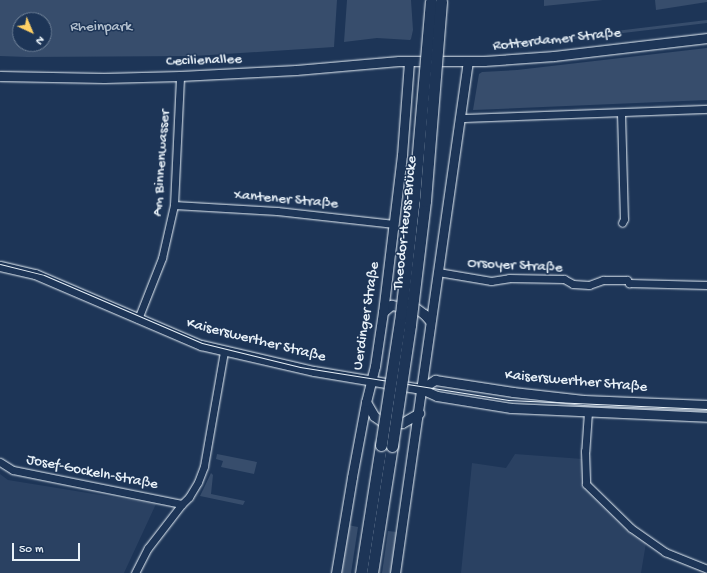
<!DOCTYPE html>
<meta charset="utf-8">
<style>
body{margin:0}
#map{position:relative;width:707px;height:573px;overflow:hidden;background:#1d3557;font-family:"Gochi Hand",sans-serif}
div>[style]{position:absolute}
.built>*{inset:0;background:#2a4162}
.green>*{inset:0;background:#374d6c}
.roads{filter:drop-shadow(0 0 1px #e8f1f8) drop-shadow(0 0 1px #e8f1f8)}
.minor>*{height:7px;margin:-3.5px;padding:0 3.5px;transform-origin:3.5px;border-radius:3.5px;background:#1d3557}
.tertiary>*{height:9px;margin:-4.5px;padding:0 4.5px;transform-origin:4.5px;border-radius:4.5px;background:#1d3557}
.primary>*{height:11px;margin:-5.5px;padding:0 5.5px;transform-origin:5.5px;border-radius:5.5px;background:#1d3557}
.tram>*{height:1px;margin:-0.5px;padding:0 0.5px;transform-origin:0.5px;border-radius:0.5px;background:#e8f1f8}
.bridges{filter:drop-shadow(0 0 1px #e8f1f8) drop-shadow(0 0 1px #e8f1f8)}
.primary-bridge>*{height:11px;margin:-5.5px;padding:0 5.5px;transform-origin:5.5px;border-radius:5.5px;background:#1d3557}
span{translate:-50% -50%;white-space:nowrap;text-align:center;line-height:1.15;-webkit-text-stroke:3px #1d3557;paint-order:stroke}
.park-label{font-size:15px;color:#b3c0ce}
.street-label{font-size:15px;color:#e8f1f8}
.north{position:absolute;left:12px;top:12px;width:40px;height:40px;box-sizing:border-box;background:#1d3557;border:1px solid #6e8097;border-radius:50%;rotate:136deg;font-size:11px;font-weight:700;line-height:16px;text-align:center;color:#e8f1f8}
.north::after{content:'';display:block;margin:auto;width:14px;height:18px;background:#ffd166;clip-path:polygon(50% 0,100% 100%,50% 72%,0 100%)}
.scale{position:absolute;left:12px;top:543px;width:68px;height:18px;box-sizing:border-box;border:2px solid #e8f1f8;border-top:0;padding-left:5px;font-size:12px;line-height:14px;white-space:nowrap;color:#e8f1f8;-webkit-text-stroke:3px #1d3557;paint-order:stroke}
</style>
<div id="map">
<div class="built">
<i style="clip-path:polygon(515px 454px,583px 459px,587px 485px,646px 543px,641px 573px,461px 573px,472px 463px,506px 468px)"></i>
<i style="clip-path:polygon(0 474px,8px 480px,156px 504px,124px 573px,0 573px)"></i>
</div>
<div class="green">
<i style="clip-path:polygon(evenodd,0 0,337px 0,334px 47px,194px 56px,27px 57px,0 56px,0 0,20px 20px,44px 20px,44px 44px,20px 44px,20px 20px)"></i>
<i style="clip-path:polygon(347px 0,411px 0,413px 30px,411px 39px,410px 40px,377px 38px,344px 42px)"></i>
<i style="clip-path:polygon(544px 0,603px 0,544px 6px)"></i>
<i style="clip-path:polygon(655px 0,707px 0,707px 2px,656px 10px)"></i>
<i style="clip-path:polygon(707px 20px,707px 23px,556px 41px,522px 48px,498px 49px,499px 45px)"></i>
<i style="clip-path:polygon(707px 48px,707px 100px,473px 110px,479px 74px,482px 72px,517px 70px)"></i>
<i style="clip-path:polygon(217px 454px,257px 462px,254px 474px,221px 467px,223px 461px,216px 459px)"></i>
<i style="clip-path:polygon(211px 473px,213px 475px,211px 494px,245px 501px,243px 505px,200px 496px)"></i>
<i style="clip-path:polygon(348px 525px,358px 527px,351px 573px,341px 573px)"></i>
<i style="clip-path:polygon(388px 531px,397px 532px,392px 573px,382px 573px)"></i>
</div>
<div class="roads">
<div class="minor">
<i style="left:621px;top:113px;width:106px;rotate:88.4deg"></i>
<i style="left:624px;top:219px;width:4px;rotate:117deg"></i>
<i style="left:461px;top:118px;width:246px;rotate:-2.1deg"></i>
<i style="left:174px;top:205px;width:103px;rotate:3.3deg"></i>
<i style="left:277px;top:211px;width:118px;rotate:6.3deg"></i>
<i style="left:438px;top:272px;width:54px;rotate:9.6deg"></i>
<i style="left:491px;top:281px;width:18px;rotate:-9deg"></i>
<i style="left:509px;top:278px;width:55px;rotate:1deg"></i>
<i style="left:564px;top:279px;width:10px;rotate:29deg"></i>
<i style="left:573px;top:284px;width:16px;rotate:4deg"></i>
<i style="left:589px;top:285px;width:15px;rotate:-20deg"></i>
<i style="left:603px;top:280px;width:24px"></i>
<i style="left:627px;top:280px;width:4px;rotate:56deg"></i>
<i style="left:629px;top:283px;width:78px;rotate:1.5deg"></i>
<i style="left:138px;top:319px;width:66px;rotate:-68.5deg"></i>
<i style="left:162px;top:258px;width:54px;rotate:-77.2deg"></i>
<i style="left:174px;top:205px;width:129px;rotate:-87.3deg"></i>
<i style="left:588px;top:412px;width:39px;rotate:94deg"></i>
<i style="left:585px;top:451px;width:33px;rotate:88deg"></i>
<i style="left:586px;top:484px;width:63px;rotate:44.4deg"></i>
<i style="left:631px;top:528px;width:42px;rotate:35.2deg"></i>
<i style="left:665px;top:552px;width:45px;rotate:22deg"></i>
<i style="left:0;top:462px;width:15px;rotate:32deg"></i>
<i style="left:13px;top:470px;width:172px;rotate:11.4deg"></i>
<i style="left:135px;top:573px;width:28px;rotate:-63deg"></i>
<i style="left:148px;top:548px;width:56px;rotate:-52.3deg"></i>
<i style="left:182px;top:504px;width:10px;rotate:-45deg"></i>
<i style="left:189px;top:497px;width:17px;rotate:-59deg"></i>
<i style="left:198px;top:482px;width:17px;rotate:-69deg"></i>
<i style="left:204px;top:466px;width:117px;rotate:-80.1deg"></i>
</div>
<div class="tertiary">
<i style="left:0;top:76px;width:104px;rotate:1.1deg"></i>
<i style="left:104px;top:78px;width:76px;rotate:-1.5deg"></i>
<i style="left:180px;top:76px;width:116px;rotate:-3deg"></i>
<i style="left:296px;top:70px;width:103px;rotate:-5deg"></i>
<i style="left:399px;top:61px;width:85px"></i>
<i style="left:484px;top:61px;width:70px;rotate:-4.1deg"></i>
<i style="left:554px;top:56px;width:154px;rotate:-6.7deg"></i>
<i style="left:0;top:266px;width:36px;rotate:13deg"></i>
<i style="left:35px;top:274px;width:181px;rotate:23.2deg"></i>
<i style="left:201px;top:345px;width:116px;rotate:13deg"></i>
<i style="left:314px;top:371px;width:109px;rotate:9.5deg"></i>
<i style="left:421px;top:389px;width:17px;rotate:24deg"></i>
<i style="left:437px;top:396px;width:75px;rotate:9.2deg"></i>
<i style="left:511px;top:408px;width:196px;rotate:2.6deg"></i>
<i style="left:383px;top:312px;width:11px;rotate:-41deg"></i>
<i style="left:391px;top:305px;width:26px;rotate:9deg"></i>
<i style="left:417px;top:309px;width:9px;rotate:36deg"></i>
<i style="left:424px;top:314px;width:9px;rotate:49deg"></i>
<i style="left:421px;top:389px;width:17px;rotate:-33deg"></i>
<i style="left:435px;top:380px;width:79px;rotate:8.7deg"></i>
<i style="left:513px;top:392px;width:71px;rotate:6.4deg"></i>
<i style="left:584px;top:400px;width:123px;rotate:2.3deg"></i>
<i style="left:366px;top:402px;width:16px;rotate:60deg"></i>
<i style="left:374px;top:416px;width:12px;rotate:35deg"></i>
<i style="left:384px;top:423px;width:18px"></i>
<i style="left:402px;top:423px;width:20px;rotate:-30deg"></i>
<i style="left:336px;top:573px;width:97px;rotate:-80.5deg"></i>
<i style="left:352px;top:477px;width:76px;rotate:-79.4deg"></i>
<i style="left:366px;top:402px;width:37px;rotate:-76deg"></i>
<i style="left:375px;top:366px;width:55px;rotate:-81.6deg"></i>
<i style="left:383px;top:312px;width:158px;rotate:-83.1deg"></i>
<i style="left:402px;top:155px;width:94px;rotate:-85.7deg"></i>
<i style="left:395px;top:573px;width:517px;rotate:-81.89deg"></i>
</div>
<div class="primary">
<i style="left:361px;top:573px;width:130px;rotate:-81.1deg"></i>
<i style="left:372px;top:573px;width:129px;rotate:-81.1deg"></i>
</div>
</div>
<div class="tram">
<i style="left:0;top:264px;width:45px;rotate:14deg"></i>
<i style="left:44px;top:275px;width:172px;rotate:23.3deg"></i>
<i style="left:202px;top:343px;width:101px;rotate:13.8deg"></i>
<i style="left:300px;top:367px;width:211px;rotate:9deg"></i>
<i style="left:508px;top:400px;width:199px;rotate:2.6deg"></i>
</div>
<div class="bridges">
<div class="primary-bridge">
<i style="left:381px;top:445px;width:133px;rotate:-81.3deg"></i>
<i style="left:401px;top:314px;width:116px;rotate:-83.6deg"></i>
<i style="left:414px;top:199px;width:198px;rotate:-85.1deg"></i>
<i style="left:392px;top:446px;width:122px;rotate:-81.5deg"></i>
<i style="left:410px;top:325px;width:125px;rotate:-83.1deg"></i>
<i style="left:425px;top:201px;width:200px;rotate:-85.4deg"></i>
</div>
</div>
<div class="park-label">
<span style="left:101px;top:28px">Rheinpark</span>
</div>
<div class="street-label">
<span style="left:557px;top:40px;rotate:-6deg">Rotterdamer Straße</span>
<span style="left:204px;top:61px;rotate:-2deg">Cecilienallee</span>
<span style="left:162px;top:163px;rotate:-86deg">Am Binnenwasser</span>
<span style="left:286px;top:200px;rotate:5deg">Xantener Straße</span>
<span style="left:406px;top:223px;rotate:-84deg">Theodor-Heuss-Brücke</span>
<span style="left:515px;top:266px;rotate:3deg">Orsoyer Straße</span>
<span style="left:367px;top:316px;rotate:-81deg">Uerdinger Straße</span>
<span style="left:256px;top:341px;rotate:14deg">Kaiserswerther Straße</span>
<span style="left:576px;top:382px;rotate:5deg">Kaiserswerther Straße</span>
<span style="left:92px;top:473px;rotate:11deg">Josef-Gockeln-Straße</span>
</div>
<div class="north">N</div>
<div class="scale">50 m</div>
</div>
